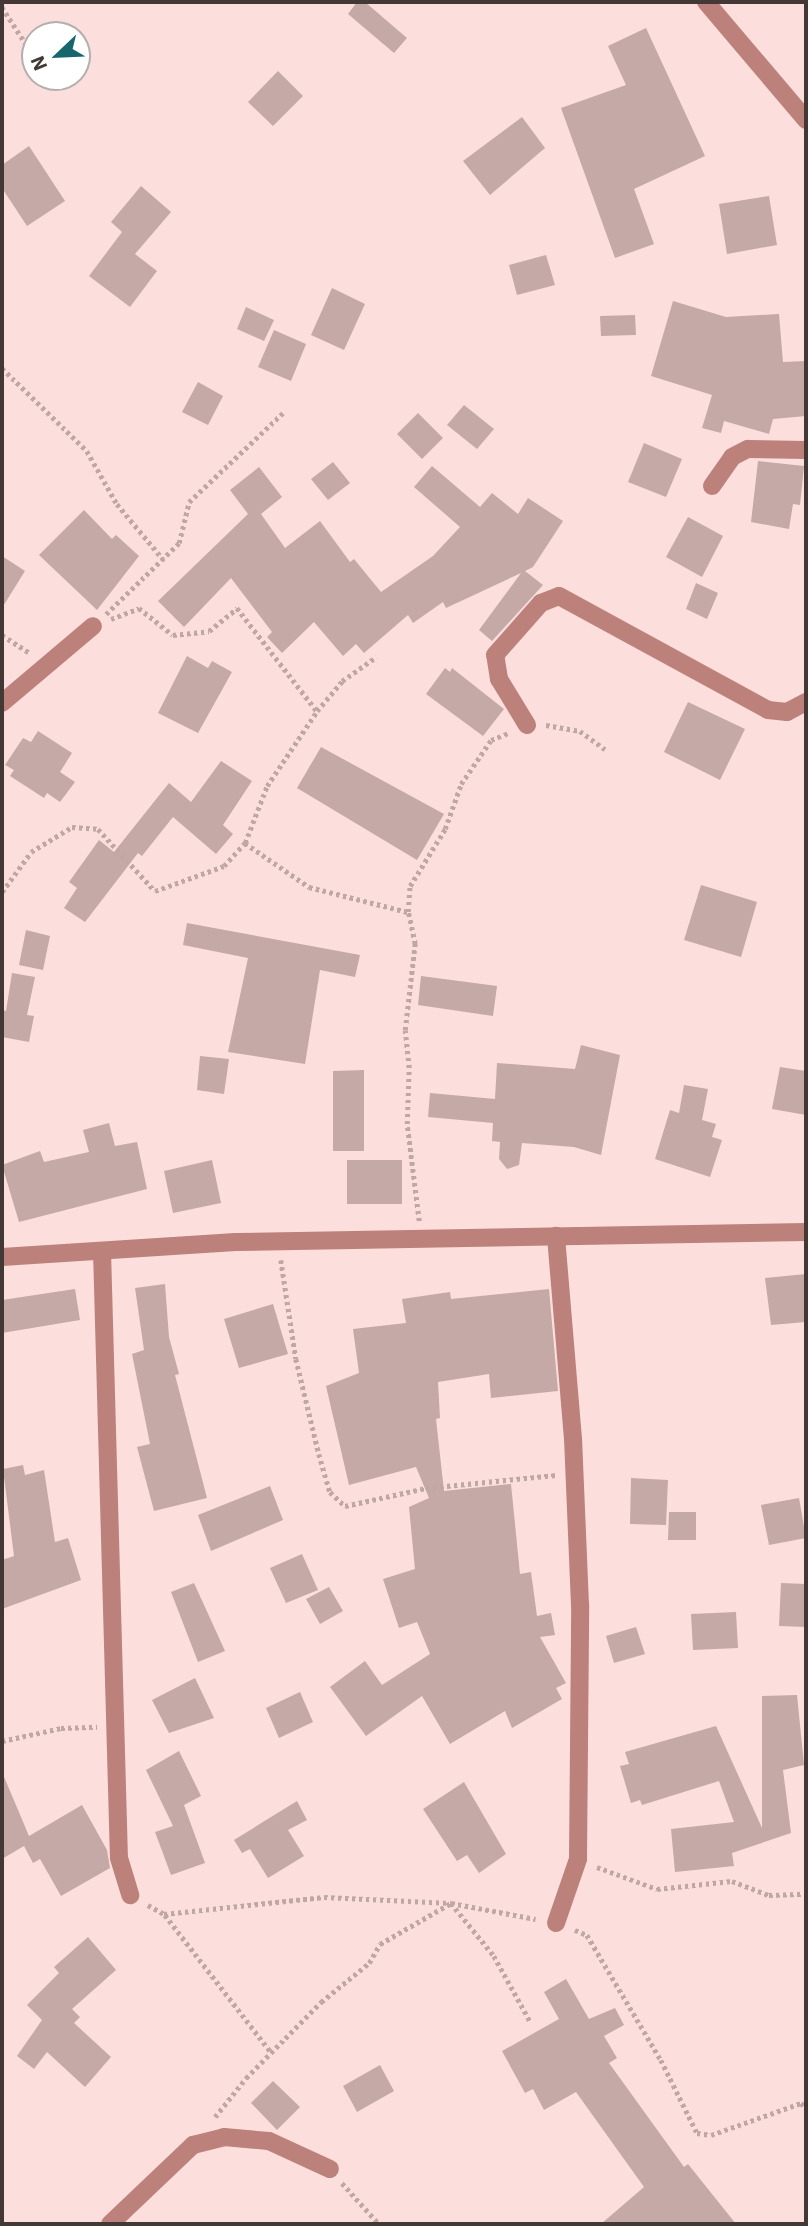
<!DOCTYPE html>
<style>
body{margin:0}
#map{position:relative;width:808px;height:2226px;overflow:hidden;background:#fcdfdc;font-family:"IBM Plex Sans",sans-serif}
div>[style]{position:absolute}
.building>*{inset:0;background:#c4a9a6}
.path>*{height:4.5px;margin-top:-2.25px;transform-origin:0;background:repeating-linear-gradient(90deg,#bea7a5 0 3.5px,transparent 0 7px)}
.minor>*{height:18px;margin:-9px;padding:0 9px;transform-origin:9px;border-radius:9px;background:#bd817b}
span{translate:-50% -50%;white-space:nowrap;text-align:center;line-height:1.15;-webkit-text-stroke:5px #fff;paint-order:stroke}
.frame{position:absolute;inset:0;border:4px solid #443837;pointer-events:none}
.north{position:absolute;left:21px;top:21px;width:70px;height:70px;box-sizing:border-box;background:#fff;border:2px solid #b4afaf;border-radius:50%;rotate:247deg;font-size:19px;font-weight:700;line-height:28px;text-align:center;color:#443837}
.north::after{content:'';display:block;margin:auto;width:24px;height:32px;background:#17656d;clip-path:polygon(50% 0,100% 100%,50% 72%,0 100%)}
</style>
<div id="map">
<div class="building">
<i style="clip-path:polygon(357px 2px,365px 2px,407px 38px,394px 53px,348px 14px)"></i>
<i style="clip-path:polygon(646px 28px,705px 156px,634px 189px,654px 244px,615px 258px,561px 108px,626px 85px,608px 46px)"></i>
<i style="clip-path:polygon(278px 71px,303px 96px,273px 126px,248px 102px)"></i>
<i style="clip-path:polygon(522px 117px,545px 148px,490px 195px,463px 161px)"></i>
<i style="clip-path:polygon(29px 146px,65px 201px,27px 226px,2px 188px,2px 165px)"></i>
<i style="clip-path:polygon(141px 186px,171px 212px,135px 254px,157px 271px,130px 307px,89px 276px,122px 232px,111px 222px)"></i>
<i style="clip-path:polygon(769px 196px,777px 245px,727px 254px,719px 204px)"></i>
<i style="clip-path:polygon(546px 255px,555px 285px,517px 295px,509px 265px)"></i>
<i style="clip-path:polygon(332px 288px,365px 304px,344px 350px,311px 335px)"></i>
<i style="clip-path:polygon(673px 301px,726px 317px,779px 314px,783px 362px,806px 361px,806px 416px,773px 419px,769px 434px,724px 421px,721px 433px,702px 428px,712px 395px,651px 376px)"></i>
<i style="clip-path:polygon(246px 307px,274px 320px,264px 341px,237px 329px)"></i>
<i style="clip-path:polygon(635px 315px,636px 335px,601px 336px,600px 316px)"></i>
<i style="clip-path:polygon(274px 330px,306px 344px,291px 381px,258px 367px)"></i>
<i style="clip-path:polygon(198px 382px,223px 396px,208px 425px,182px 412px)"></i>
<i style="clip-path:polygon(464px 405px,494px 429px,477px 449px,447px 425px)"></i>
<i style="clip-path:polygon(418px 413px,443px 438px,422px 459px,397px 434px)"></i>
<i style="clip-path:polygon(644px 443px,682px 459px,666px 497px,628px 482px)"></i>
<i style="clip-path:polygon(758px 461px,804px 466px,800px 505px,793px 504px,789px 529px,751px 522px)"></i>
<i style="clip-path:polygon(333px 462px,350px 483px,328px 500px,311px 479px)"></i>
<i style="clip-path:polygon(432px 466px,480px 507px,492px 493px,518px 514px,528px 498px,563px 521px,533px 567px,525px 571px,543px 585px,492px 641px,479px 630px,521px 573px,446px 608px,443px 602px,413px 623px,408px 615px,364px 653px,356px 644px,343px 656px,314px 622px,282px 653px,267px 637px,272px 632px,231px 578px,184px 627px,158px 601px,248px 514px,230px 490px,259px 467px,282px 497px,261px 514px,285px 548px,320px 521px,350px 562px,354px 559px,381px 592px,433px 556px,460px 527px,414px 487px)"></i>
<i style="clip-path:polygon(84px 510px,112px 539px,116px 535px,139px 556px,97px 610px,39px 555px)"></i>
<i style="clip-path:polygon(688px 517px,723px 536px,702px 577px,666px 557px)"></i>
<i style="clip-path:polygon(2px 556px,25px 571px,2px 608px)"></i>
<i style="clip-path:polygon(696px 583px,718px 593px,707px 619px,686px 609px)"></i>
<i style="clip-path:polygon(187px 656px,208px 668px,212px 661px,232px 672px,198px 733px,158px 713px)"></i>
<i style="clip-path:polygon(445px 668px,450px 672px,452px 668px,504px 709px,483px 736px,426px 694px)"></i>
<i style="clip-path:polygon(688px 702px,745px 729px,720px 780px,664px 752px)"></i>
<i style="clip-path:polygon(38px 731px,72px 753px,60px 772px,75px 782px,60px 802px,47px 793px,44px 798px,10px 776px,14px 770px,5px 765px,23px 738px,31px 742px)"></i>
<i style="clip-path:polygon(321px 747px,444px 814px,417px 860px,297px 788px)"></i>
<i style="clip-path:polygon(221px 761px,252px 781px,223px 825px,233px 834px,216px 854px,173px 817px,142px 856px,138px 853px,85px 922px,64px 908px,77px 888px,69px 882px,99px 840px,114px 852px,169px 783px,191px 802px)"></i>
<i style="clip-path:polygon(701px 885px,757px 902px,741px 957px,684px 940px)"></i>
<i style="clip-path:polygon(187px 923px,360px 955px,355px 977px,320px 970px,305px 1064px,228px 1052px,248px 958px,183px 945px)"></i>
<i style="clip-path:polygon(26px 930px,50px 936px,43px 970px,19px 965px)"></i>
<i style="clip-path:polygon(12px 973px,35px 977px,27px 1015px,34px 1016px,29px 1042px,2px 1037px,2px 1010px,6px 1011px)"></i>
<i style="clip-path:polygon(421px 976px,497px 986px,493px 1016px,418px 1005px)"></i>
<i style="clip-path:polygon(581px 1045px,620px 1055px,601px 1155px,574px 1147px,522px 1143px,519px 1165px,507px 1169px,499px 1159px,500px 1142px,492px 1141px,493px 1123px,428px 1117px,430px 1093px,495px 1099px,497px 1063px,575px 1069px)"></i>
<i style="clip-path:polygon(200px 1056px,229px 1059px,224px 1094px,197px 1090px)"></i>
<i style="clip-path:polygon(780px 1067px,806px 1071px,806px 1115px,772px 1109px)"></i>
<i style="clip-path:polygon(364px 1070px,364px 1151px,333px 1151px,333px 1071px)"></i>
<i style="clip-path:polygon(684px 1085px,708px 1089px,702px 1120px,716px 1124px,712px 1137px,722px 1140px,710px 1177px,655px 1159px,670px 1110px,679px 1113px)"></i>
<i style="clip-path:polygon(109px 1123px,115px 1146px,137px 1142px,147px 1189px,19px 1222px,2px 1165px,40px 1151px,44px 1162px,89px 1152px,83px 1130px)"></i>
<i style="clip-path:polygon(212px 1160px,221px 1203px,173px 1213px,164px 1171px)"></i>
<i style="clip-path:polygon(347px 1160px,402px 1160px,402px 1204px,347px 1204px)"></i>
<i style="clip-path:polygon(806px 1274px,806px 1322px,771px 1325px,765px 1278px)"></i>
<i style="clip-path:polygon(165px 1284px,169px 1337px,179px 1374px,175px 1375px,207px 1498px,154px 1511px,137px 1447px,150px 1444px,132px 1354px,144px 1350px,135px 1288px)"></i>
<i style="clip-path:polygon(75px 1289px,80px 1320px,2px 1333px,2px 1300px)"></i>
<i style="clip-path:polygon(549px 1289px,558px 1391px,491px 1398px,489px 1374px,438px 1382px,440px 1418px,436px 1419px,444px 1491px,511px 1484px,520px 1574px,531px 1572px,537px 1616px,551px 1613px,555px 1635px,540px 1637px,566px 1683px,556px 1688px,562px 1699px,512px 1728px,505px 1711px,450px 1744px,422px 1696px,366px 1736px,330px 1687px,365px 1661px,382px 1685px,430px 1654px,417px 1622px,399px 1628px,383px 1579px,415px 1569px,409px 1507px,429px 1498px,416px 1467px,349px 1485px,326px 1386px,359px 1373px,353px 1329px,406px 1323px,402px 1299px,450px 1292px,451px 1299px)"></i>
<i style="clip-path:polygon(273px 1304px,288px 1354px,239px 1368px,224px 1319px)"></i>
<i style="clip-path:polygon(23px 1465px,25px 1475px,44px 1470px,55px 1542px,68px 1538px,81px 1580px,2px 1609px,2px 1560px,14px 1556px,3px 1469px)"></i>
<i style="clip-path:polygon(631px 1478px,668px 1480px,666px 1525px,630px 1524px)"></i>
<i style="clip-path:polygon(270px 1486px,283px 1520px,211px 1551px,198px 1515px)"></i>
<i style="clip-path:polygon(799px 1498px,806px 1538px,769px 1545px,761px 1505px)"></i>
<i style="clip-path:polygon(669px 1512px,696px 1512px,696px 1540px,668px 1540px)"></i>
<i style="clip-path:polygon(302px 1554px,318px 1590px,286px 1603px,270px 1568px)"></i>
<i style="clip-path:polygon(194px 1583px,225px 1651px,198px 1662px,171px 1592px)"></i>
<i style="clip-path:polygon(781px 1583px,806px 1584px,806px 1627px,779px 1626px)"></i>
<i style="clip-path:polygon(329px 1587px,343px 1611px,320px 1624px,306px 1599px)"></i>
<i style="clip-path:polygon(736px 1612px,738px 1648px,693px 1650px,691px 1614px)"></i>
<i style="clip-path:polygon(636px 1627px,645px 1654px,614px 1663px,606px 1636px)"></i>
<i style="clip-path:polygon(195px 1678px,214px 1718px,169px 1733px,152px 1700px)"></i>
<i style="clip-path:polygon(300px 1692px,313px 1722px,279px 1738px,266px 1708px)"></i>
<i style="clip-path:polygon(797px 1695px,804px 1765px,783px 1770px,791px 1833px,732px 1853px,734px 1866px,675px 1872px,671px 1829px,734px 1822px,719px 1781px,642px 1805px,640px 1800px,631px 1803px,620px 1766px,629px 1764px,625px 1752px,716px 1726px,762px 1828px,762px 1696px)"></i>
<i style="clip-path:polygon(179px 1751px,201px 1796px,184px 1805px,205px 1863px,171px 1875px,155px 1832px,173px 1826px,146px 1770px)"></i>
<i style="clip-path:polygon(2px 1772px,29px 1836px,82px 1805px,107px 1850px,110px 1868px,61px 1896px,40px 1859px,33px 1863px,24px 1846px,2px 1859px)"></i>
<i style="clip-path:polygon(464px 1782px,506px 1854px,479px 1873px,467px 1855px,457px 1861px,423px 1809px)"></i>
<i style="clip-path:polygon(297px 1801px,307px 1820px,288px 1830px,304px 1856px,268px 1878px,250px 1849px,242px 1853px,234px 1840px)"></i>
<i style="clip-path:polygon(88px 1937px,116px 1970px,72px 2009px,80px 2017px,74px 2023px,111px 2057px,85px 2087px,47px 2052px,34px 2069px,17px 2056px,42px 2020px,27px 2005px,59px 1973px,54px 1967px)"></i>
<i style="clip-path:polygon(566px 1979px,589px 2019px,615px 2008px,624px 2025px,604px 2036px,617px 2058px,609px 2063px,684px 2167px,688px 2164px,736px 2224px,601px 2224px,644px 2187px,576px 2092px,544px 2110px,533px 2089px,525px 2093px,502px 2051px,559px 2019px,544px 1992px)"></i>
<i style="clip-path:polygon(380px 2065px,394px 2091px,357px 2112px,343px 2086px)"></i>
<i style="clip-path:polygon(273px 2081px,300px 2107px,277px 2130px,251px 2103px)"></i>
</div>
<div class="path">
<i style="left:2px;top:7px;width:61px;rotate:57.1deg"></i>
<i style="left:2px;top:368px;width:119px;rotate:44.3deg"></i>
<i style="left:87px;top:451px;width:61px;rotate:60.5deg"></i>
<i style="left:117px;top:504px;width:72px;rotate:50.1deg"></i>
<i style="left:106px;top:614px;width:102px;rotate:-44.2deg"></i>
<i style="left:179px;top:543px;width:42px;rotate:-76.3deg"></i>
<i style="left:189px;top:502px;width:131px;rotate:-43.5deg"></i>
<i style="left:111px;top:619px;width:30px;rotate:-21deg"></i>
<i style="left:139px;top:608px;width:43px;rotate:38.5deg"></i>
<i style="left:173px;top:635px;width:36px;rotate:-6deg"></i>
<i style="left:209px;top:631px;width:36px;rotate:-39deg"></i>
<i style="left:237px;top:608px;width:130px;rotate:52.2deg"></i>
<i style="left:2px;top:635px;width:33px;rotate:33deg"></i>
<i style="left:546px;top:725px;width:35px;rotate:10deg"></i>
<i style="left:580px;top:731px;width:31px;rotate:36deg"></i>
<i style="left:245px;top:843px;width:61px;rotate:-68.9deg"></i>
<i style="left:267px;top:786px;width:90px;rotate:-56.3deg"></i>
<i style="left:317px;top:711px;width:39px;rotate:-50deg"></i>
<i style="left:342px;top:681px;width:42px;rotate:-35.2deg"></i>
<i style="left:2px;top:892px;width:49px;rotate:-54.1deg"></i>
<i style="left:31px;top:852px;width:48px;rotate:-31.4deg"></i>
<i style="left:72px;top:827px;width:26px;rotate:4deg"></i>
<i style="left:98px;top:829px;width:84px;rotate:47.4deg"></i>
<i style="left:155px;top:891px;width:73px;rotate:-19.9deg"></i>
<i style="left:224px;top:866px;width:31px;rotate:-48deg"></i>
<i style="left:245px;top:843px;width:78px;rotate:34.5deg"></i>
<i style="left:309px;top:887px;width:102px;rotate:14.2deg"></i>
<i style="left:419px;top:1221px;width:98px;rotate:-97.1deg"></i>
<i style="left:407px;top:1124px;width:56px;rotate:-88deg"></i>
<i style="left:409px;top:1068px;width:38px;rotate:-96deg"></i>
<i style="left:405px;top:1030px;width:87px;rotate:-83.4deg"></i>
<i style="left:415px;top:944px;width:33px;rotate:-102deg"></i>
<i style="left:408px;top:912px;width:26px;rotate:-86deg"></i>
<i style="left:410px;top:886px;width:67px;rotate:-58.4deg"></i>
<i style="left:445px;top:829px;width:48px;rotate:-70.4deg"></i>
<i style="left:461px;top:784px;width:53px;rotate:-55.7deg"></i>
<i style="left:491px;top:740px;width:18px;rotate:-22deg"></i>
<i style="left:281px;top:1260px;width:100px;rotate:81.4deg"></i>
<i style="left:296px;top:1359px;width:98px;rotate:76.4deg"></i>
<i style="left:319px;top:1454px;width:40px;rotate:74deg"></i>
<i style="left:330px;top:1492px;width:21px;rotate:43deg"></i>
<i style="left:345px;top:1506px;width:83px;rotate:-12.5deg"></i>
<i style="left:426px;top:1488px;width:131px;rotate:-5.7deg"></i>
<i style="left:2px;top:1741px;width:60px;rotate:-12.4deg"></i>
<i style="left:61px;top:1728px;width:36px;rotate:-2deg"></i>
<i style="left:597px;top:1867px;width:64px;rotate:20.1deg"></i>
<i style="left:657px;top:1889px;width:75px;rotate:-6.1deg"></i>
<i style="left:732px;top:1881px;width:40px;rotate:21deg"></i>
<i style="left:769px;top:1895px;width:37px;rotate:-2deg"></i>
<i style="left:148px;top:1905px;width:18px;rotate:29deg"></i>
<i style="left:164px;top:1914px;width:161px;rotate:-6.1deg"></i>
<i style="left:324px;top:1897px;width:127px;rotate:2.7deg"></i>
<i style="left:451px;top:1903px;width:86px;rotate:10.7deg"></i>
<i style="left:165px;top:1915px;width:173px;rotate:52.3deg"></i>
<i style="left:575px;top:1930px;width:13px;rotate:23deg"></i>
<i style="left:587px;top:1935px;width:145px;rotate:59.4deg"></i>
<i style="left:661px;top:2060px;width:81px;rotate:63.7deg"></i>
<i style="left:697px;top:2133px;width:14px;rotate:8deg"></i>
<i style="left:711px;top:2135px;width:96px;rotate:-19.6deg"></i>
<i style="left:801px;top:2103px;width:6px;rotate:39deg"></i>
<i style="left:215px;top:2117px;width:50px;rotate:-51.5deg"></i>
<i style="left:246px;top:2078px;width:107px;rotate:-45.4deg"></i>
<i style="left:321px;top:2002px;width:62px;rotate:-39.1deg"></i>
<i style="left:369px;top:1963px;width:22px;rotate:-60deg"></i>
<i style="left:380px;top:1944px;width:82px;rotate:-30deg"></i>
<i style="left:451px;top:1903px;width:68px;rotate:50.9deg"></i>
<i style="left:494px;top:1956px;width:74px;rotate:61deg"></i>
<i style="left:342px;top:2183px;width:55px;rotate:47.9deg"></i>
</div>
<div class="minor">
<i style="left:706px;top:2px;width:155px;rotate:49.7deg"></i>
<i style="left:712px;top:486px;width:35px;rotate:-55deg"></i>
<i style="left:732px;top:457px;width:18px;rotate:-27deg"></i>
<i style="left:748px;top:449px;width:58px;rotate:1deg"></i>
<i style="left:2px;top:703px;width:119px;rotate:-40.2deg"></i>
<i style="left:527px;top:725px;width:54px;rotate:-121.3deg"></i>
<i style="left:499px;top:679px;width:24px;rotate:-99deg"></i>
<i style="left:495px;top:655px;width:69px;rotate:-48.5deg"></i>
<i style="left:541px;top:603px;width:19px;rotate:-21deg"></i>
<i style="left:559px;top:596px;width:238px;rotate:28.6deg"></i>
<i style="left:768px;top:710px;width:19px;rotate:6deg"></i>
<i style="left:787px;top:712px;width:21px;rotate:-28deg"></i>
<i style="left:102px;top:1251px;width:607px;rotate:88.4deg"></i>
<i style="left:119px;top:1858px;width:39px;rotate:73deg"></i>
<i style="left:2px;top:1257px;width:234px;rotate:-3.7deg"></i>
<i style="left:236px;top:1242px;width:570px;rotate:-1.01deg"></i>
<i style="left:556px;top:1923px;width:68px;rotate:-71deg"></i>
<i style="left:578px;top:1859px;width:254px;rotate:-89.5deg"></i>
<i style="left:580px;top:1605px;width:166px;rotate:-92.4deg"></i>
<i style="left:573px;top:1439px;width:204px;rotate:-94.8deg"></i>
<i style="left:110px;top:2224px;width:115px;rotate:-43.6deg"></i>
<i style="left:193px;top:2145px;width:32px;rotate:-14deg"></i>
<i style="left:224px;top:2137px;width:45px;rotate:5.1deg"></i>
<i style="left:269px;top:2141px;width:67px;rotate:24.7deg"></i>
</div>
<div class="frame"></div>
<div class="north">N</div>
</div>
